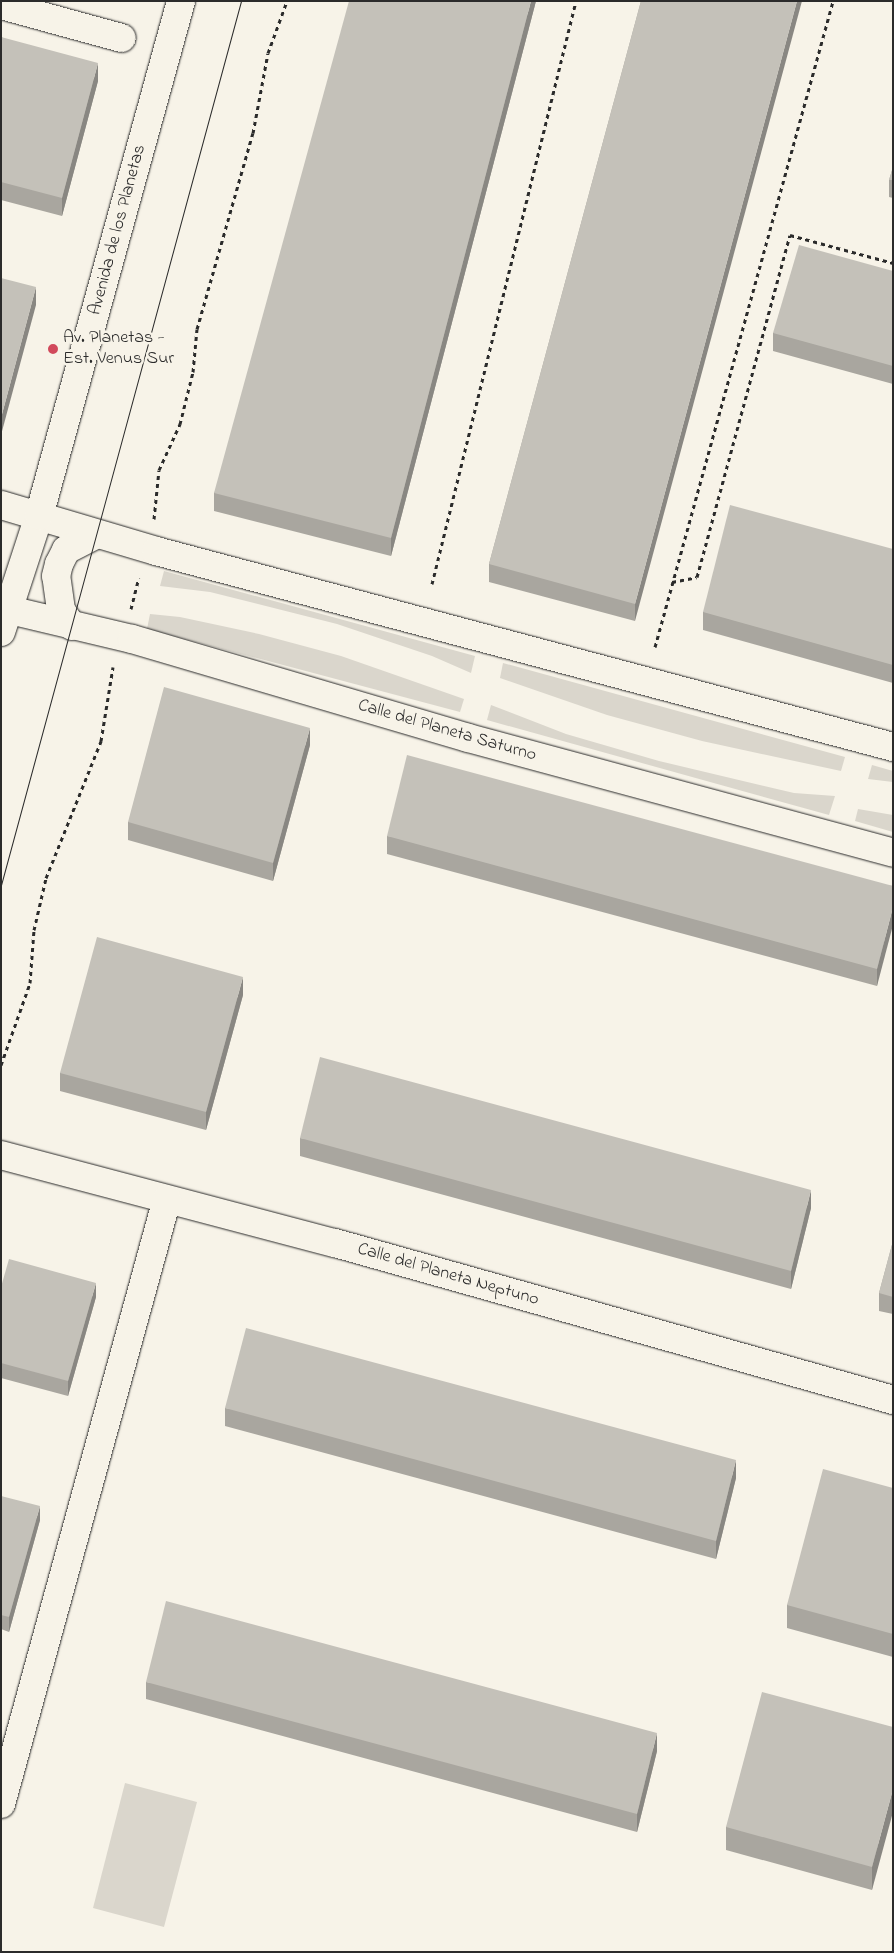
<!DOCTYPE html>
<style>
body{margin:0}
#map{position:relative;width:894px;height:1953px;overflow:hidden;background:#f7f3e8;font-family:"Indie Flower",sans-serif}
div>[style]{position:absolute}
.green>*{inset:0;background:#dad6cc}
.path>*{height:3px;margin-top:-1.5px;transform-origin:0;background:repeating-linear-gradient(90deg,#2b2b2b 0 4px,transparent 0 8px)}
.roads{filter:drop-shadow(0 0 1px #2b2b2b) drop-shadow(0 0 1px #2b2b2b)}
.minor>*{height:28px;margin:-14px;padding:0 14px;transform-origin:14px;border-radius:14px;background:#f7f3e8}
.tram>*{height:1px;margin:-0.5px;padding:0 0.5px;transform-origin:0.5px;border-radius:0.5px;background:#2b2b2b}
.wall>*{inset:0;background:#a9a69f}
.shaded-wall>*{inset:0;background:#898782}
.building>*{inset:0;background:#c4c1b9}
.dots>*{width:14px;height:14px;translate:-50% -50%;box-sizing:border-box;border:2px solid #f7f3e8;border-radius:50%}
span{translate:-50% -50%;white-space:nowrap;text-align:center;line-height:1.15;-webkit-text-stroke:5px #f7f3e8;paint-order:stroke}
.street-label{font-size:18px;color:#2b2b2b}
.poi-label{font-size:18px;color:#2b2b2b}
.left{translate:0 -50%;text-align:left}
.frame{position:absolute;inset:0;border:2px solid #2b2b2b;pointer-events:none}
</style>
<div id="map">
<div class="green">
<i style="clip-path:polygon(164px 571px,475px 656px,471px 673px,432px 656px,337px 624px,210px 592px,160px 586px)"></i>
<i style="clip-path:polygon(150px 614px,180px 617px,259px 634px,341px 656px,464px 699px,460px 712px,147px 629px)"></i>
<i style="clip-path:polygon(503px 663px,845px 757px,841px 771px,702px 741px,607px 715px,500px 678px)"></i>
<i style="clip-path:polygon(491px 705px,566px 734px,659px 761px,794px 793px,835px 796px,829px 815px,487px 720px)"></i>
<i style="clip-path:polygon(872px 765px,893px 771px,893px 782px,868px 779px)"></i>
<i style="clip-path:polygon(858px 809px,893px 815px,893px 832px,855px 821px)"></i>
<i style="clip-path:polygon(125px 1783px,197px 1802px,164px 1927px,93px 1908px)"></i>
</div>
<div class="path">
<i style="left:154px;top:519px;width:49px;rotate:-84.2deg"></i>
<i style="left:159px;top:470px;width:51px;rotate:-65.5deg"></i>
<i style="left:180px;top:424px;width:54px;rotate:-76deg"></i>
<i style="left:193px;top:372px;width:43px;rotate:-84.7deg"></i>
<i style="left:197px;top:329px;width:204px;rotate:-74.1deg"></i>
<i style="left:253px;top:133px;width:81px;rotate:-79.4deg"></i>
<i style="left:268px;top:53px;width:55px;rotate:-69.9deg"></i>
<i style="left:672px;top:582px;width:25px;rotate:-11deg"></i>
<i style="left:697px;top:577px;width:354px;rotate:-74.8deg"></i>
<i style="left:790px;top:235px;width:107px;rotate:15.2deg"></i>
<i style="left:432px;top:584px;width:601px;rotate:-76.13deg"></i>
<i style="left:131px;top:609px;width:32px;rotate:-76deg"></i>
<i style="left:655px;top:647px;width:670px;rotate:-74.59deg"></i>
<i style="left:1px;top:1065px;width:87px;rotate:-70.5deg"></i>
<i style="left:30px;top:983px;width:53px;rotate:-85.7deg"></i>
<i style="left:34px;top:930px;width:53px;rotate:-77deg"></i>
<i style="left:46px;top:878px;width:148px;rotate:-68.1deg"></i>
<i style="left:101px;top:741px;width:75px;rotate:-80.8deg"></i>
</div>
<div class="roads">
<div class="minor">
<i style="left:1px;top:5px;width:125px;rotate:15.3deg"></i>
<i style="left:1px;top:505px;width:162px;rotate:16.5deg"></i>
<i style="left:156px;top:551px;width:763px;rotate:14.89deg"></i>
<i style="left:1px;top:608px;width:135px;rotate:13.3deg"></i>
<i style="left:132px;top:639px;width:350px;rotate:16.4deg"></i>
<i style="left:468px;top:738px;width:440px;rotate:15.1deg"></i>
<i style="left:72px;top:626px;width:19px;rotate:-125deg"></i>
<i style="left:61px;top:610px;width:34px;rotate:-98deg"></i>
<i style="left:56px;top:576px;width:12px;rotate:-76deg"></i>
<i style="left:59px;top:564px;width:16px;rotate:-63deg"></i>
<i style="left:66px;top:550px;width:35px;rotate:-27deg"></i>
<i style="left:1px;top:632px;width:122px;rotate:-71.9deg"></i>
<i style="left:39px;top:516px;width:534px;rotate:-74.58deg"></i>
<i style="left:1px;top:1155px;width:345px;rotate:14.8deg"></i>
<i style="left:335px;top:1243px;width:580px;rotate:15.71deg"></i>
<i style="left:1px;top:1804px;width:627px;rotate:-74.66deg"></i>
</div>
</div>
<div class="tram">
<i style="left:1px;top:885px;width:916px;rotate:-74.81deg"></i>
</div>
<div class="wall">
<i style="clip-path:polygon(536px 1px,391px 556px,214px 511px,214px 493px)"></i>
<i style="clip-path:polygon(641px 1px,635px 621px,489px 582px,489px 564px)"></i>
<i style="clip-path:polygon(1px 37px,98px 81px,62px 216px,1px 200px)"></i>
<i style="clip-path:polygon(893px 167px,893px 198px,889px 197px,889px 180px)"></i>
<i style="clip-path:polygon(893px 271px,893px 384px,773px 351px,773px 333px)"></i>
<i style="clip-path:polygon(893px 549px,893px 683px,703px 630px,703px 612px)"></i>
<i style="clip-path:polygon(310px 745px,273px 881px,128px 840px,128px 822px)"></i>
<i style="clip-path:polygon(387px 836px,893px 886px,877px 986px,387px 854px)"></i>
<i style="clip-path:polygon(243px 995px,206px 1130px,60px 1091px,60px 1073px)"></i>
<i style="clip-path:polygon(300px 1138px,811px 1208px,791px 1289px,300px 1156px)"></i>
<i style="clip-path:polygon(893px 1241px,893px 1314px,879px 1311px,879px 1293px)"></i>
<i style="clip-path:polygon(1px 1287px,96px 1297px,68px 1396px,1px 1378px)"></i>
<i style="clip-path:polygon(225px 1408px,736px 1478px,716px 1559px,225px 1426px)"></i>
<i style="clip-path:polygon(893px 1488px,893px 1657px,787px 1628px,787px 1605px)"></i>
<i style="clip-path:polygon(1px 1496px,40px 1520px,9px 1632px,1px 1629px)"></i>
<i style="clip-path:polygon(146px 1682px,657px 1751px,637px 1832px,146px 1699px)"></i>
<i style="clip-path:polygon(893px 1727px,872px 1890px,726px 1850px,726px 1827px)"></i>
</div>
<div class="shaded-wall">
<i style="clip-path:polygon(531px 1px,536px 1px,391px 556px,391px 538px)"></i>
<i style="clip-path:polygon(797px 1px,802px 1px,635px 621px,635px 604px)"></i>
<i style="clip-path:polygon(98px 63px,98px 81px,62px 216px,62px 198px)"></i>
<i style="clip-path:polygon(36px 287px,36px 305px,1px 435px,1px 418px)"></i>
<i style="clip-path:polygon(310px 728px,310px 745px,273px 881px,273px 863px)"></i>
<i style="clip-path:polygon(893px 907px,893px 925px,877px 986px,877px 969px)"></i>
<i style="clip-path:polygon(243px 977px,243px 995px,206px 1130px,206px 1112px)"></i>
<i style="clip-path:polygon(811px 1190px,811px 1208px,791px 1289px,791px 1271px)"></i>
<i style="clip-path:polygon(96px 1283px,96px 1297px,68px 1396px,68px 1381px)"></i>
<i style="clip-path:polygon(736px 1460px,736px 1478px,716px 1559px,716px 1541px)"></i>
<i style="clip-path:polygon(40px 1506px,40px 1520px,9px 1632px,9px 1617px)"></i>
<i style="clip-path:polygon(657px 1733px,657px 1751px,637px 1832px,637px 1814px)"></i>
<i style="clip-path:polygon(893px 1789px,893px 1812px,872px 1890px,872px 1867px)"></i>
</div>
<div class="building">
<i style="clip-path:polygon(349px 1px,531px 1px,391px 538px,214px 493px)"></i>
<i style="clip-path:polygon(641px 1px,797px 1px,635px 604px,489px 564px)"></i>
<i style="clip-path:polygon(1px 37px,98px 63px,62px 198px,1px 182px)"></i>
<i style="clip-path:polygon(893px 167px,893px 180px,889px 180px)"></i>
<i style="clip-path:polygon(799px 245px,893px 271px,893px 366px,773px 333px)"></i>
<i style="clip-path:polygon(1px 278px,36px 287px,1px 418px)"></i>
<i style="clip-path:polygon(730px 505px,893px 549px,893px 665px,703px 612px)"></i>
<i style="clip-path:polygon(164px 687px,310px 728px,273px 863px,128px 822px)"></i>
<i style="clip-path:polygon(407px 755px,893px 886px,893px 907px,877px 969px,387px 836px)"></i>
<i style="clip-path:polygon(97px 937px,243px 977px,206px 1112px,60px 1073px)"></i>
<i style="clip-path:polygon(320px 1057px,811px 1190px,791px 1271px,300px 1138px)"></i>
<i style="clip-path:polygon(893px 1241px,893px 1297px,879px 1293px)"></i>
<i style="clip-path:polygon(9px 1259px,96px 1283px,68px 1381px,1px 1363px,1px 1287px)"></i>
<i style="clip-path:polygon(246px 1328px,736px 1460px,716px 1541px,225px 1408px)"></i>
<i style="clip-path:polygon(823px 1469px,893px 1488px,893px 1634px,787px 1605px)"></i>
<i style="clip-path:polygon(1px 1496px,40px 1506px,9px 1617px,1px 1615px)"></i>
<i style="clip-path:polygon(166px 1601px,657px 1733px,637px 1814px,146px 1682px)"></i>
<i style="clip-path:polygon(762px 1692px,893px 1727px,893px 1789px,872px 1867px,726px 1827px)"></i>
</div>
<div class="dots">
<i style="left:53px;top:349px;background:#d1495b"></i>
</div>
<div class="street-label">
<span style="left:118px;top:230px;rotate:-75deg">Avenida de los Planetas</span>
<span style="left:447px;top:731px;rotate:16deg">Calle del Planeta Saturno</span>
<span style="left:448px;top:1275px;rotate:16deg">Calle del Planeta Neptuno</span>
</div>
<div class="poi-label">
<span class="left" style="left:63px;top:349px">Av. Planetas -<br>Est. Venus Sur</span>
</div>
<div class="frame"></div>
</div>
